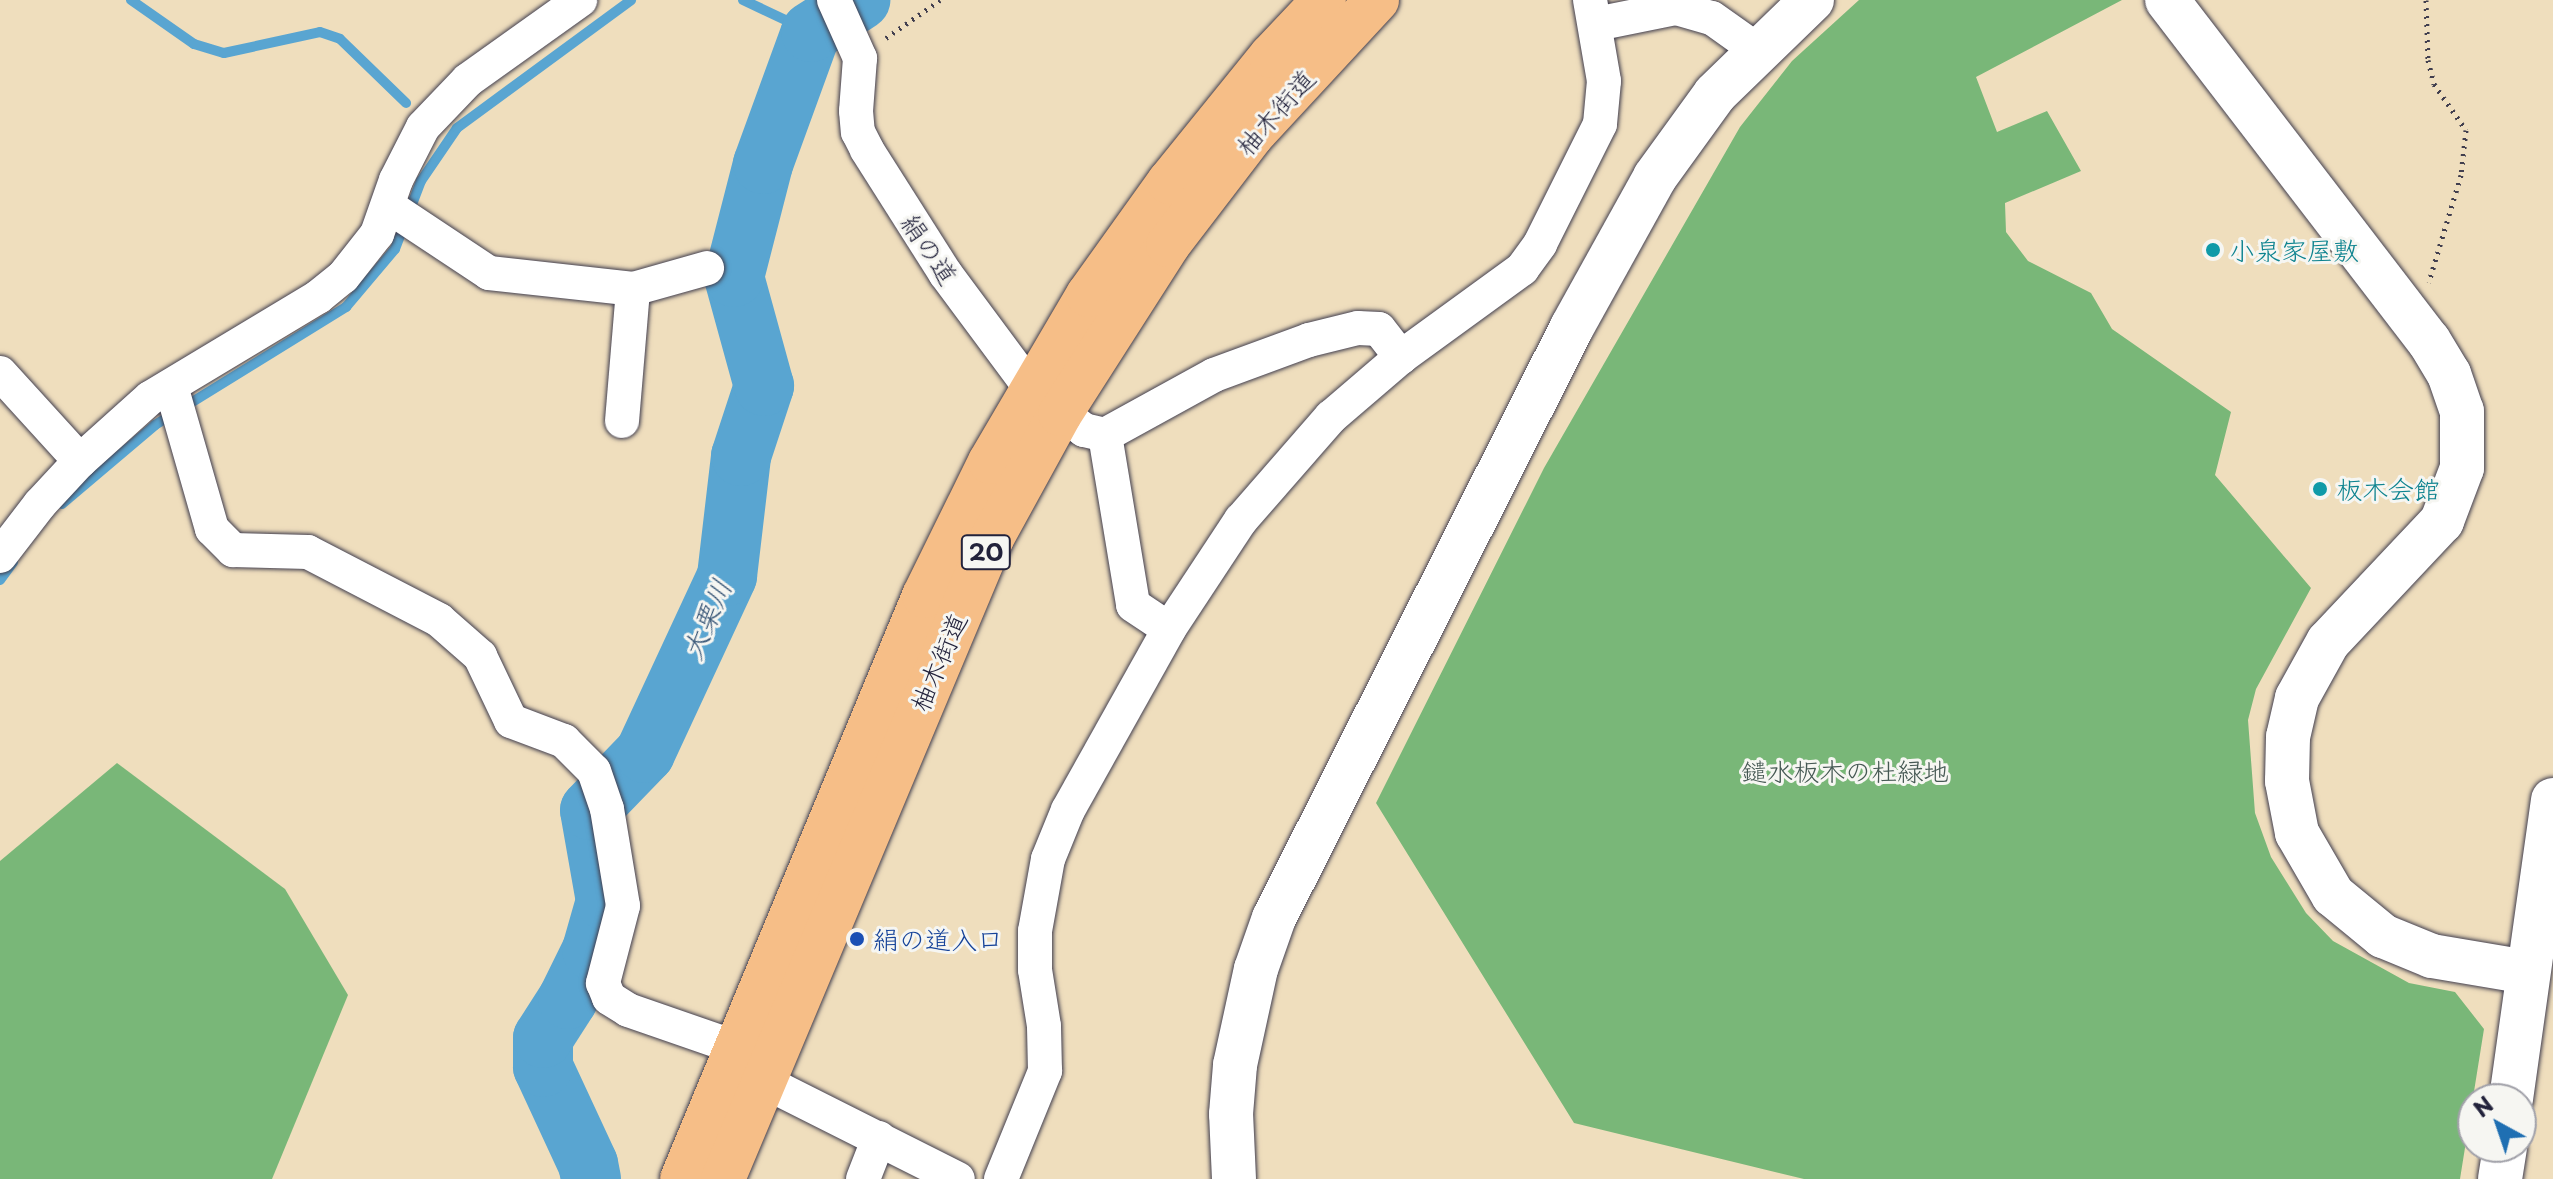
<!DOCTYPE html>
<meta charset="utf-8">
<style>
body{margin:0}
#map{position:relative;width:2553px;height:1179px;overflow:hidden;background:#efdebd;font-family:"Playpen Sans","Klee One",sans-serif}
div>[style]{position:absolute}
.forest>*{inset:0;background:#79b778}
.stream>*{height:10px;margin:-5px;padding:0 5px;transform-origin:5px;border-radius:5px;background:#59a5d1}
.river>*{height:60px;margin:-30px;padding:0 30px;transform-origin:30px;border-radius:30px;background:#59a5d1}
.path>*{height:5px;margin-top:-2.5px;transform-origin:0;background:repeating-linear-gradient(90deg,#413e4e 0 2px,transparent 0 8px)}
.roads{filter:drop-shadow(0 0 2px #413e4e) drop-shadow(0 0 2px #413e4e)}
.minor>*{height:34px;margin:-17px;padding:0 17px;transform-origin:17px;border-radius:17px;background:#fff}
.tertiary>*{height:44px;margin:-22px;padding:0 22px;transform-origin:22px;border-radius:22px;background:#fff}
.primary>*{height:44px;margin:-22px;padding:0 22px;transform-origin:22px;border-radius:22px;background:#f6be87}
.dots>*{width:22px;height:22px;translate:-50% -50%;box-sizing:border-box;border:4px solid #f6f6f2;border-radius:50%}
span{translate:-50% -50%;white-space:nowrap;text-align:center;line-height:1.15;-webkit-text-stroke:6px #f6f6f2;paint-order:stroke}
.shield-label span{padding:2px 6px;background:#f6f6f2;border:2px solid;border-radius:6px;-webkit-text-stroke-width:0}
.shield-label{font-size:24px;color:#22223b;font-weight:700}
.street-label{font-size:26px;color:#22223b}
.culture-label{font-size:26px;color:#0d838f}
.left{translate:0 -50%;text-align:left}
.park-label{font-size:26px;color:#455853}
.transit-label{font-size:26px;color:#164399}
.water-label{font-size:28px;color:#385677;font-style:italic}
.north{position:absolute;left:2457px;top:1083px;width:80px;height:80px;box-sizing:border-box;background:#f6f6f2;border:2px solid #a1a1a9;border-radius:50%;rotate:320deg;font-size:22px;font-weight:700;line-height:32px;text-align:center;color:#22223b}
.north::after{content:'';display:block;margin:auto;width:28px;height:36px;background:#1f6fb2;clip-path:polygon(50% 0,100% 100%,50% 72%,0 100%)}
</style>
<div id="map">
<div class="forest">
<i style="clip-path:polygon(1859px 0,2122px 0,1976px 77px,1997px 132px,2047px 111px,2081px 171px,2005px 203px,2006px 232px,2028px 261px,2091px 293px,2112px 329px,2231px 412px,2215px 475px,2311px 588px,2256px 689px,2248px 720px,2255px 813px,2271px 857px,2306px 913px,2333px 941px,2409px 983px,2455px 992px,2484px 1029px,2460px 1179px,1804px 1179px,1574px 1123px,1376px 803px,1544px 468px,1740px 127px,1792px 61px)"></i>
<i style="clip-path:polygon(117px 763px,285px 889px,348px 995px,272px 1179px,0 1179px,0 861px)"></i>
</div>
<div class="stream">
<i style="left:131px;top:0;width:77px;rotate:34.9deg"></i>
<i style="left:194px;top:44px;width:31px;rotate:17deg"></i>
<i style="left:224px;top:53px;width:98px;rotate:-12.3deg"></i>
<i style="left:320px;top:32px;width:21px;rotate:19deg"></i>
<i style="left:340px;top:39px;width:92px;rotate:44.1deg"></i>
<i style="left:743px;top:0;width:75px;rotate:25.2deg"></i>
<i style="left:62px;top:504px;width:122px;rotate:-40.3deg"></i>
<i style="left:155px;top:425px;width:225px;rotate:-31.7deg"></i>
<i style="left:346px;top:307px;width:76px;rotate:-49.8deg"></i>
<i style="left:395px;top:249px;width:73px;rotate:-69.1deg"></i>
<i style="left:421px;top:181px;width:64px;rotate:-55.8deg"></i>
<i style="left:457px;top:128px;width:216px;rotate:-36.3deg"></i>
<i style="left:0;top:580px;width:22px;rotate:-54deg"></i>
</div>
<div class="river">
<i style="left:591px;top:1179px;width:15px;rotate:-101deg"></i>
<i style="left:588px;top:1164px;width:107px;rotate:-114.9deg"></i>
<i style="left:543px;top:1067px;width:29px;rotate:-90deg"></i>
<i style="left:543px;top:1038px;width:46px;rotate:-57.3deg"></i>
<i style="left:568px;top:999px;width:55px;rotate:-63.9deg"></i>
<i style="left:592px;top:950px;width:51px;rotate:-74.1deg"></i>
<i style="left:606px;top:901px;width:92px;rotate:-100deg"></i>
<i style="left:590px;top:810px;width:79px;rotate:-46deg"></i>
<i style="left:645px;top:753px;width:195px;rotate:-65.1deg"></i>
<i style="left:727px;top:576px;width:121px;rotate:-83.3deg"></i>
<i style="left:741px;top:456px;width:74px;rotate:-71.8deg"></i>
<i style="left:764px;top:386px;width:113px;rotate:-105.4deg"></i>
<i style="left:734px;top:277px;width:117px;rotate:-75.6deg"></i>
<i style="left:763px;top:164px;width:140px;rotate:-70deg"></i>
<i style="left:811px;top:32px;width:59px;rotate:-33.1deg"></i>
</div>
<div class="path">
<i style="left:2426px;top:0;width:60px;rotate:88.1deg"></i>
<i style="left:2428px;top:60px;width:25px;rotate:76deg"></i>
<i style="left:2434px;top:84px;width:56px;rotate:55.2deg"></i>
<i style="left:2466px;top:130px;width:45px;rotate:96.3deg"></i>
<i style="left:2461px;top:175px;width:112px;rotate:106.7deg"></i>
<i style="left:886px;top:38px;width:66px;rotate:-35.1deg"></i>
</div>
<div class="roads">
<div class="minor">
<i style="left:834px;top:0;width:64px;rotate:65.9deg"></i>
<i style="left:860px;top:58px;width:53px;rotate:94.3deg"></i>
<i style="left:856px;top:111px;width:21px;rotate:85deg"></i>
<i style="left:858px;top:132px;width:20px;rotate:63deg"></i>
<i style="left:867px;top:150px;width:146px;rotate:57.6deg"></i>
<i style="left:945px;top:273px;width:144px;rotate:53.4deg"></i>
<i style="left:1031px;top:389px;width:67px;rotate:37.7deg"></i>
<i style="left:1084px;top:430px;width:22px;rotate:13deg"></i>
<i style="left:1105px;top:435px;width:124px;rotate:-28.8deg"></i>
<i style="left:1214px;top:375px;width:101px;rotate:-20.2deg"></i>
<i style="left:1309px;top:340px;width:50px;rotate:-13.8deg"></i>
<i style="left:1358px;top:328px;width:21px;rotate:3deg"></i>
<i style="left:1379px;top:329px;width:36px;rotate:52deg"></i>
<i style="left:1596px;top:24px;width:82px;rotate:-11.3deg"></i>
<i style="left:1676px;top:8px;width:37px;rotate:16deg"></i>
<i style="left:1712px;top:18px;width:55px;rotate:35.4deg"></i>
<i style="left:388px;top:206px;width:121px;rotate:33.6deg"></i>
<i style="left:489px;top:273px;width:145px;rotate:6.3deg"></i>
<i style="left:633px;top:289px;width:77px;rotate:-15.8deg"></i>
<i style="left:0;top:373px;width:119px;rotate:47.7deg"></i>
<i style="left:171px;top:386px;width:149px;rotate:74deg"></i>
<i style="left:212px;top:529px;width:30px;rotate:45deg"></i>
<i style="left:233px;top:550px;width:75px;rotate:1.5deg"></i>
<i style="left:308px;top:552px;width:148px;rotate:27.4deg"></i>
<i style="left:439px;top:620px;width:55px;rotate:41.3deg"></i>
<i style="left:480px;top:656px;width:72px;rotate:64.5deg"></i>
<i style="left:511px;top:721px;width:57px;rotate:20.7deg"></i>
<i style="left:564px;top:741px;width:42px;rotate:45deg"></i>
<i style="left:594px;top:771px;width:40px;rotate:71.1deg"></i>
<i style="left:607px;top:809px;width:98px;rotate:80.6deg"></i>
<i style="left:623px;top:906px;width:80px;rotate:104.6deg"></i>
<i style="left:603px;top:983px;width:16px;rotate:68deg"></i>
<i style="left:609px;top:998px;width:22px;rotate:32deg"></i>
<i style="left:628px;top:1010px;width:113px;rotate:19.1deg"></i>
<i style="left:735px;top:1047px;width:44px;rotate:50.5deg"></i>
<i style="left:763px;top:1081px;width:218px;rotate:26.7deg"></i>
<i style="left:622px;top:421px;width:132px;rotate:-85.2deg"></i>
<i style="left:1105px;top:435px;width:172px;rotate:80.6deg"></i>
<i style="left:1133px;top:605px;width:43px;rotate:33.7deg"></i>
<i style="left:0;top:556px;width:66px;rotate:-52.4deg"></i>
<i style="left:40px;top:504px;width:59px;rotate:-47.1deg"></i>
<i style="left:80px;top:461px;width:94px;rotate:-42deg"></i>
<i style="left:150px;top:398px;width:196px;rotate:-31deg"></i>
<i style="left:318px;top:297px;width:32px;rotate:-39deg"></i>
<i style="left:343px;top:277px;width:55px;rotate:-51.7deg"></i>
<i style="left:377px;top:234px;width:57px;rotate:-70.6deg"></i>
<i style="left:396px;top:180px;width:59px;rotate:-63deg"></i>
<i style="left:423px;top:127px;width:65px;rotate:-46.2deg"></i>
<i style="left:468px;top:80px;width:138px;rotate:-35.5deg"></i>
<i style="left:863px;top:1179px;width:44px;rotate:-68.7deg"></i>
<i style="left:1001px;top:1179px;width:117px;rotate:-67.8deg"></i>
<i style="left:1045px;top:1071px;width:45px;rotate:-91.3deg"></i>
<i style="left:1044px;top:1026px;width:57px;rotate:-99.1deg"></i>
<i style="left:1035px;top:970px;width:39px;rotate:-90deg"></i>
<i style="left:1035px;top:931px;width:73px;rotate:-79.8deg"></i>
<i style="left:1048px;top:859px;width:53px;rotate:-67.8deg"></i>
<i style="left:1068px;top:810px;width:207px;rotate:-60.8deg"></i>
<i style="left:1169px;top:629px;width:131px;rotate:-56.6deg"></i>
<i style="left:1241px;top:520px;width:137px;rotate:-48.9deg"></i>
<i style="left:1331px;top:417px;width:92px;rotate:-40.6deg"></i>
<i style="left:1401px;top:357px;width:150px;rotate:-36deg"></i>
<i style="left:1522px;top:269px;width:31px;rotate:-54deg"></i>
<i style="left:1540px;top:244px;width:134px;rotate:-63.4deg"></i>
<i style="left:1600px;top:124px;width:43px;rotate:-84.7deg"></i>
<i style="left:1604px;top:81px;width:82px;rotate:-99.8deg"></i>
</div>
<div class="tertiary">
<i style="left:2167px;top:0;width:430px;rotate:52.5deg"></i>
<i style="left:2429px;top:341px;width:39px;rotate:59deg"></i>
<i style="left:2449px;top:374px;width:39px;rotate:71deg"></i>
<i style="left:2462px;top:411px;width:57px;rotate:90deg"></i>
<i style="left:2462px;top:468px;width:57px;rotate:110.7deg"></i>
<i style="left:2442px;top:521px;width:166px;rotate:133.3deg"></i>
<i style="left:2328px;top:642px;width:64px;rotate:119deg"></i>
<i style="left:2297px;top:698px;width:40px;rotate:103deg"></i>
<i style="left:2288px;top:737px;width:44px;rotate:91.3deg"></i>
<i style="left:2287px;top:781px;width:53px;rotate:79.1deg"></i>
<i style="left:2297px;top:833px;width:72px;rotate:59.9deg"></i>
<i style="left:2333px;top:895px;width:65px;rotate:39.4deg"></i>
<i style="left:2383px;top:936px;width:53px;rotate:22.2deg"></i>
<i style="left:2432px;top:956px;width:96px;rotate:9.6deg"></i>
<i style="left:2511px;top:1099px;width:302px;rotate:-82deg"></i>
<i style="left:1234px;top:1179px;width:65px;rotate:-92.6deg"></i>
<i style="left:1231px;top:1114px;width:49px;rotate:-85.3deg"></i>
<i style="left:1235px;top:1065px;width:98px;rotate:-77.7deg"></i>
<i style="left:1256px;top:969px;width:54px;rotate:-70.6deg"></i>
<i style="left:1274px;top:918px;width:662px;rotate:-63.24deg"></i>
<i style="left:1572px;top:327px;width:171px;rotate:-61deg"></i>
<i style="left:1655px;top:177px;width:102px;rotate:-54.1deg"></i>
<i style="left:1715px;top:94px;width:135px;rotate:-44.1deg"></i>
<i style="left:2500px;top:1179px;width:32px;rotate:-81deg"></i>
</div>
<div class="primary">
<i style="left:682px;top:1179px;width:631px;rotate:-67.46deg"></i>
<i style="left:924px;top:596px;width:149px;rotate:-63.8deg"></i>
<i style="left:990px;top:462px;width:194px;rotate:-59.6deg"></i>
<i style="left:1088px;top:295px;width:139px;rotate:-54.4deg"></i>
<i style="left:1169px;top:182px;width:162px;rotate:-51deg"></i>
<i style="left:1271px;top:56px;width:77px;rotate:-46.6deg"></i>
<i style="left:723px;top:1179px;width:695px;rotate:-67.23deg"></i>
<i style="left:992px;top:538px;width:141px;rotate:-61.3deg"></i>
<i style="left:1060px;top:414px;width:201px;rotate:-57.4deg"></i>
<i style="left:1168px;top:245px;width:138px;rotate:-52.6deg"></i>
<i style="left:1252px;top:135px;width:184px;rotate:-47.2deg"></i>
</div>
</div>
<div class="dots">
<i style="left:2213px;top:250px;background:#0f9aa8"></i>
<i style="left:2320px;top:489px;background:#0f9aa8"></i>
<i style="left:857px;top:939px;background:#1a4fb4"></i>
</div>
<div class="shield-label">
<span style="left:986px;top:552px">20</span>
</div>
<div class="street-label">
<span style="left:1275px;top:112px;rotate:-49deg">柚木街道</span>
<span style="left:930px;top:249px;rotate:56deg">絹の道</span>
<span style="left:938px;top:662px;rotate:-67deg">柚木街道</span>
</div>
<div class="culture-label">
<span class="left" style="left:2229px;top:250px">小泉家屋敷</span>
<span class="left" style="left:2336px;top:489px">板木会館</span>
</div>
<div class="park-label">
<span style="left:1845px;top:771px">鑓水板木の杜緑地</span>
</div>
<div class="transit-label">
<span class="left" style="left:873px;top:939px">絹の道入口</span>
</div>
<div class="water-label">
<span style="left:706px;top:619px;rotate:-67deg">大栗川</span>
</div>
<div class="north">N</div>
</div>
